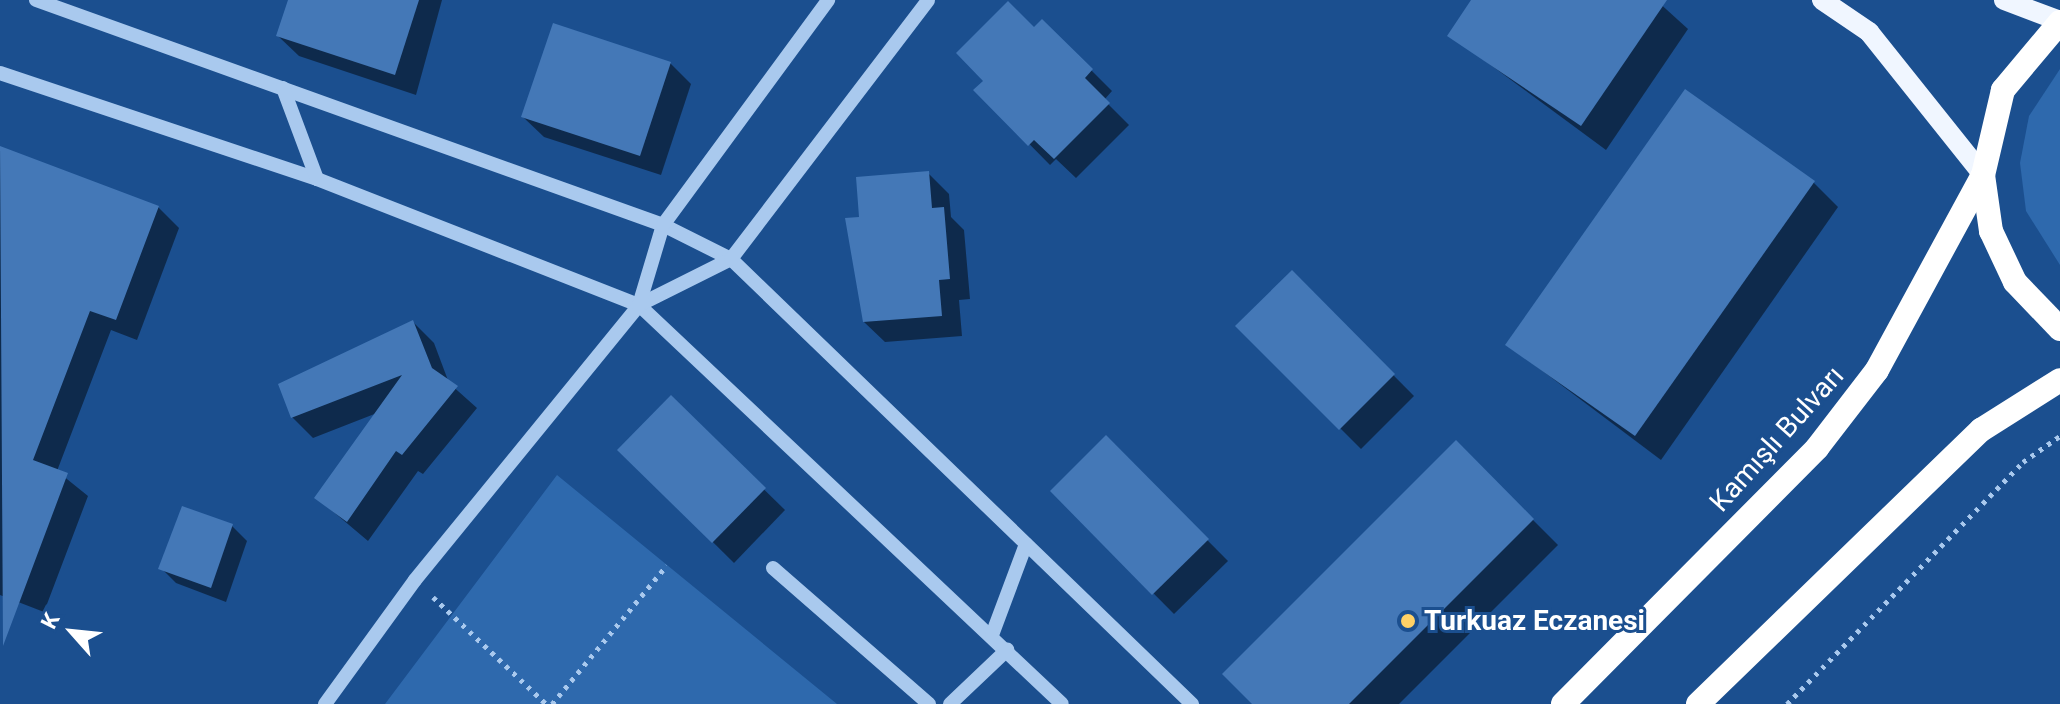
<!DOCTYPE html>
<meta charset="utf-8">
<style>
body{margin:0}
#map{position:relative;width:2060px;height:704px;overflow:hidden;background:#1b4f8f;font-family:Roboto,sans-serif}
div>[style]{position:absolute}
.green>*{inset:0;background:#2e69ad}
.shadow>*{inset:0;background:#0007}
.building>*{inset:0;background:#4478b7}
.path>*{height:5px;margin-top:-2.5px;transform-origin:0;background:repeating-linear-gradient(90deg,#a9c9ee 0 4px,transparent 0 10px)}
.minor>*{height:14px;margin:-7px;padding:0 7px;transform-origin:7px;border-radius:7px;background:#a9c9ee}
.major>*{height:20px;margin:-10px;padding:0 10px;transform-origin:10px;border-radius:10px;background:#f0f6ff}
.highway>*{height:24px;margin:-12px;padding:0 12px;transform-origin:12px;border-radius:12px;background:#fff}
.dots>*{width:22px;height:22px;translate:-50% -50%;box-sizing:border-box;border:4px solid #1b4f8f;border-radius:50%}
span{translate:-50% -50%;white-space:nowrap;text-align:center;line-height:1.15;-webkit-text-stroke:6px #1b4f8f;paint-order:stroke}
.street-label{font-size:28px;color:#fff}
.poi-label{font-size:28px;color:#fff;font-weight:700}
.left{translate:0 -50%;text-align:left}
.north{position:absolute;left:32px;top:592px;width:80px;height:80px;-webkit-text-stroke:6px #1b4f8f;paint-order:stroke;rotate:297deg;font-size:22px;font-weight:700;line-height:32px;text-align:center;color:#fff}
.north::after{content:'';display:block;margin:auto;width:28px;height:36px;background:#fff;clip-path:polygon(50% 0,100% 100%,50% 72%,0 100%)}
</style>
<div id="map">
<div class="green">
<i style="clip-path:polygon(2060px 69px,2060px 265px,2026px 211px,2020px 163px,2029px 116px)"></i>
<i style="clip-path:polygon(557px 475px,667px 565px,837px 704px,385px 704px)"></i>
</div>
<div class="shadow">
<i style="clip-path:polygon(290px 0,442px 0,416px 95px,299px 56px,278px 36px)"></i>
<i style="clip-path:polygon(1474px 0,1656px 0,1688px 29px,1606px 150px,1450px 35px)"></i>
<i style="clip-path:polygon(1042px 21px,1112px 91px,1104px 100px,1129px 125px,1076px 178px,1056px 159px,1050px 165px,976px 90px)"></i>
<i style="clip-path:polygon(670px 63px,691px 84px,661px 175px,544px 137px,523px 117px)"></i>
<i style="clip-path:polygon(0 148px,158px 207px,179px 228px,137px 340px,111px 330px,57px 471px,88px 496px,44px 612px,0 595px)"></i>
<i style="clip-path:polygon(928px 173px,949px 194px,951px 217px,964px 230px,970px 299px,959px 300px,962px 336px,885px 342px,864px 322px,861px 219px)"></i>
<i style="clip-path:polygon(1813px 182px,1838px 207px,1661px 460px,1508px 345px)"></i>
<i style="clip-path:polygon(1292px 273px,1414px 396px,1361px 449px,1238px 326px)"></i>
<i style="clip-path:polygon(413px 322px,434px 343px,449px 383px,477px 408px,423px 474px,418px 471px,368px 541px,317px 498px,377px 413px,313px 438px,292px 417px)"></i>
<i style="clip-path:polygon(671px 398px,785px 510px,734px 563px,620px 450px)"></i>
<i style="clip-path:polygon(1106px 438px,1228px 561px,1174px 614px,1052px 491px)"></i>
<i style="clip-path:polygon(1456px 443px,1558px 545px,1399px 704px,1255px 704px)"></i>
<i style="clip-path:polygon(183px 508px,232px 526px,247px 541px,226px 602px,176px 583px,161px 568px)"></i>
</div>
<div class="building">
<i style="clip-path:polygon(288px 0,419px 0,395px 75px,276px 36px)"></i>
<i style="clip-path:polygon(1471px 0,1667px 0,1581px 126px,1447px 36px)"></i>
<i style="clip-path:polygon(1008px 1px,1034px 27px,1042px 19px,1093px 69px,1085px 78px,1110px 103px,1054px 159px,1034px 140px,1028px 146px,973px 90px,983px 81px,956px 53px)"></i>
<i style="clip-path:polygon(553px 23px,671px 62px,640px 156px,521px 117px)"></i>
<i style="clip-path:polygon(1685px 89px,1815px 181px,1635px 436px,1505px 345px)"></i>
<i style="clip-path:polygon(0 146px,159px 206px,116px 320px,90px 311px,33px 460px,68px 473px,3px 646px)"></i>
<i style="clip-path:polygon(929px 171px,932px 208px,944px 207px,950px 279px,939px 280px,942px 316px,863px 322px,845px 218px,859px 217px,856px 177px)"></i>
<i style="clip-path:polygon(1292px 270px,1395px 374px,1339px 430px,1235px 326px)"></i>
<i style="clip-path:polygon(413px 320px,432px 368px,458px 386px,402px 455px,396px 451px,347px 522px,314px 498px,402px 375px,291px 418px,278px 384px)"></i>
<i style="clip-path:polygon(671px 395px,766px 488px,712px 543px,617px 450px)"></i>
<i style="clip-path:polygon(1106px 435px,1209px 539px,1152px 595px,1050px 491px)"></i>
<i style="clip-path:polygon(1456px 440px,1534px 519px,1349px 704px,1252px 704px,1222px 674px)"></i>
<i style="clip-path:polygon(182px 506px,233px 524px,211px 588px,158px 569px)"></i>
</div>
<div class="path">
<i style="left:433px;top:597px;width:156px;rotate:43.4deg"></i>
<i style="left:552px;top:704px;width:180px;rotate:-50.4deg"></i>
<i style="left:1787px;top:704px;width:338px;rotate:-45.7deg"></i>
<i style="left:2023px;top:462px;width:45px;rotate:-35.1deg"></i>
</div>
<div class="minor">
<i style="left:36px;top:0;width:666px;rotate:19.74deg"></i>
<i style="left:663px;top:225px;width:76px;rotate:26.6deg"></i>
<i style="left:731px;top:259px;width:641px;rotate:43.99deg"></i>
<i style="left:0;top:73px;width:334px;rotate:18.5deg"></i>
<i style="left:317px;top:179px;width:346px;rotate:21.4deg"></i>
<i style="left:639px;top:305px;width:581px;rotate:43.33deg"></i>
<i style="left:283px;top:88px;width:97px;rotate:69.5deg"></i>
<i style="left:639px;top:305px;width:103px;rotate:-26.6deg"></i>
<i style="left:731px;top:259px;width:325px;rotate:-52.7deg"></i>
<i style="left:773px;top:568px;width:207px;rotate:41.1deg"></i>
<i style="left:992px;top:635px;width:97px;rotate:-69.5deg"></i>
<i style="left:325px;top:704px;width:153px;rotate:-54deg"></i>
<i style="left:415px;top:580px;width:355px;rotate:-50.8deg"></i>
<i style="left:639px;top:305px;width:84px;rotate:-73.3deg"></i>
<i style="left:663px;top:225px;width:279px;rotate:-53.7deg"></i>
<i style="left:950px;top:704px;width:79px;rotate:-43.5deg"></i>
</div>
<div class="major">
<i style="left:1822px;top:0;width:57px;rotate:34.2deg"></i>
<i style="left:1869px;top:32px;width:183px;rotate:51.4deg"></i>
<i style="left:2004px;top:0;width:60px;rotate:20.6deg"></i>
</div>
<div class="highway">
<i style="left:2060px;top:22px;width:89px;rotate:130deg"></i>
<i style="left:2003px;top:90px;width:87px;rotate:103.2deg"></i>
<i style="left:1983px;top:175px;width:57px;rotate:81.9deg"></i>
<i style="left:1991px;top:231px;width:56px;rotate:64.8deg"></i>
<i style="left:2015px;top:282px;width:65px;rotate:46.2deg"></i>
<i style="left:1563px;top:704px;width:361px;rotate:-45.2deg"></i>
<i style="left:1817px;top:448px;width:98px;rotate:-52.4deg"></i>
<i style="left:1877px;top:370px;width:222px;rotate:-61.5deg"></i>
<i style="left:1698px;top:704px;width:394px;rotate:-44.1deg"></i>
<i style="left:1981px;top:430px;width:93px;rotate:-32.3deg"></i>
</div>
<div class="dots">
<i style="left:1408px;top:621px;background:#ffd166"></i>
</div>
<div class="street-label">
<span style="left:1777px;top:439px;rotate:-48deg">Kamışlı Bulvarı</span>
</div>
<div class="poi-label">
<span class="left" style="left:1424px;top:621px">Turkuaz Eczanesi</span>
</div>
<div class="north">K</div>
</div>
